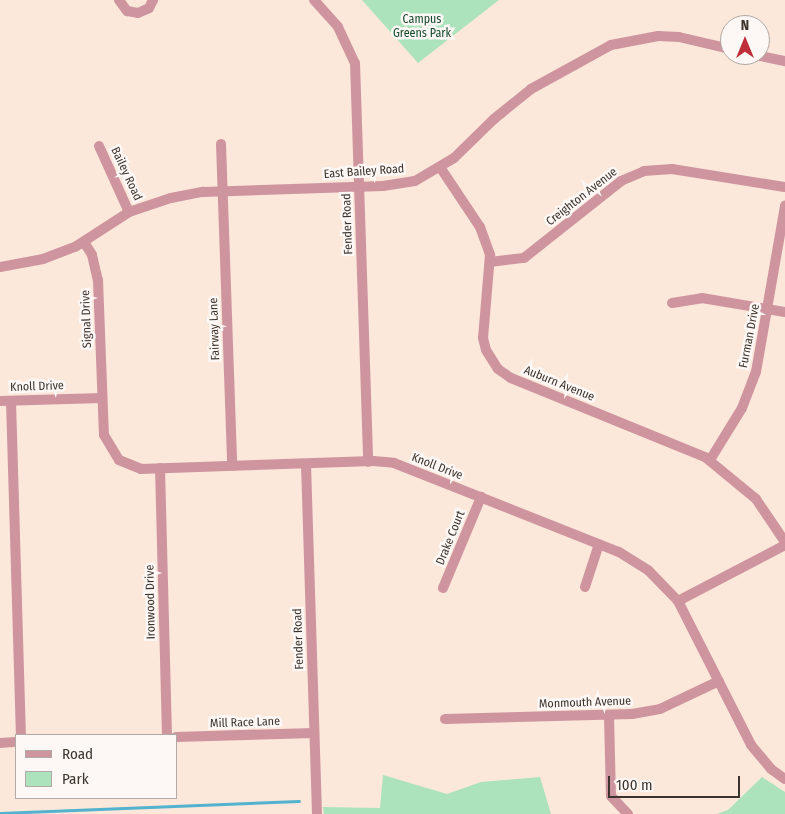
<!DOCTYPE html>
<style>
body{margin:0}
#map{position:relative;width:785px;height:814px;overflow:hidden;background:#fce7db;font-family:"Fira Sans Condensed",sans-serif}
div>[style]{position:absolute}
.green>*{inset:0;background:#ace3bd}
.stream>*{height:2.5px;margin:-1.25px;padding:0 1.25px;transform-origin:1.25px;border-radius:1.25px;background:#53b2cd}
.minor>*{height:10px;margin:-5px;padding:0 5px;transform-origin:5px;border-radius:5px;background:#cf959f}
span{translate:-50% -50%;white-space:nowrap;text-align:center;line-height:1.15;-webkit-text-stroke:5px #fdf8f5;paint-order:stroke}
.park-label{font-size:12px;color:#164a2c}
.street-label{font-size:12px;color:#3d332d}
.legend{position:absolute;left:15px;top:734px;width:162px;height:65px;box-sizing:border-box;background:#fdf8f5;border:1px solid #b0a9a5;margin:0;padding:6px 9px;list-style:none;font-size:15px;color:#3d332d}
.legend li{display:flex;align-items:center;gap:10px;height:25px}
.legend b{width:25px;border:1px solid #b0a9a5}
.north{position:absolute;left:720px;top:15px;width:50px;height:50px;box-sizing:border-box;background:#fdf8f5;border:1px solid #b0a9a5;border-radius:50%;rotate:0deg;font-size:14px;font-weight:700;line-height:20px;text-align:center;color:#3d332d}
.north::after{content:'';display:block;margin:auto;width:18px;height:22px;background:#bf2e3a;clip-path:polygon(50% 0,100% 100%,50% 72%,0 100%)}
.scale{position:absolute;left:608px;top:776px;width:132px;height:22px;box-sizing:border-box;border:2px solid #3d332d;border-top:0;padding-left:6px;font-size:15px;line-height:18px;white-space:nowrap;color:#3d332d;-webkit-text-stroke:4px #fdf8f5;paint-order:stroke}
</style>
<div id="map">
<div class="green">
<i style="clip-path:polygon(362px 0,499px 0,418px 63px)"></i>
<i style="clip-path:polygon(383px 775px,447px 794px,481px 782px,540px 777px,551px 814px,324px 814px,323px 807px,380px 808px)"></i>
<i style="clip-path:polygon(762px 777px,785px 792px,785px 814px,717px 814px,728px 810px)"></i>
</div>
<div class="stream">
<i style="left:0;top:813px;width:299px;rotate:-2.3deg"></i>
</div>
<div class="minor">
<i style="left:119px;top:0;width:14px;rotate:54deg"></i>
<i style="left:127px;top:11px;width:11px;rotate:10deg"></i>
<i style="left:138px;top:13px;width:12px;rotate:-24deg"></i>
<i style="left:149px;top:8px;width:9px;rotate:-63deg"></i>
<i style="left:314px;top:0;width:36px;rotate:48deg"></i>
<i style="left:338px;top:27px;width:40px;rotate:65deg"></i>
<i style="left:355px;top:63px;width:399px;rotate:88.1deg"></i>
<i style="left:756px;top:55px;width:30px;rotate:12deg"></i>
<i style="left:221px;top:144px;width:322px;rotate:88deg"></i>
<i style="left:99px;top:146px;width:72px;rotate:65.6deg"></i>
<i style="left:440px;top:167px;width:72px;rotate:56.3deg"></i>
<i style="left:480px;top:227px;width:30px;rotate:70deg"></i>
<i style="left:490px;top:255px;width:83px;rotate:94.8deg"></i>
<i style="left:483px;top:338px;width:12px;rotate:76deg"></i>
<i style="left:486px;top:350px;width:22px;rotate:58deg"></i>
<i style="left:498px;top:369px;width:16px;rotate:35deg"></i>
<i style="left:511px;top:378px;width:209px;rotate:22.2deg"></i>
<i style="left:705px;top:457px;width:66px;rotate:39.5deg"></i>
<i style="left:756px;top:499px;width:52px;rotate:56deg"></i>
<i style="left:84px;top:242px;width:15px;rotate:58deg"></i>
<i style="left:92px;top:255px;width:26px;rotate:77deg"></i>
<i style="left:98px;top:280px;width:155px;rotate:87.8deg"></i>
<i style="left:104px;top:435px;width:29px;rotate:59deg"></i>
<i style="left:119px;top:460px;width:24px;rotate:22deg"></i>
<i style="left:141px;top:469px;width:232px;rotate:-2deg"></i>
<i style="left:373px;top:461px;width:21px;rotate:5deg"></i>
<i style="left:394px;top:463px;width:242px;rotate:21.6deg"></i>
<i style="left:619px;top:552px;width:34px;rotate:32deg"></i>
<i style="left:648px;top:570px;width:43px;rotate:45.9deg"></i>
<i style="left:678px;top:601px;width:161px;rotate:63.1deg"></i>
<i style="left:751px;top:745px;width:31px;rotate:50deg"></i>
<i style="left:771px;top:769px;width:17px;rotate:36deg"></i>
<i style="left:490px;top:262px;width:34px;rotate:-7deg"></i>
<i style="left:524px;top:258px;width:124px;rotate:-38.4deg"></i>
<i style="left:621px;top:181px;width:25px;rotate:-23deg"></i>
<i style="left:644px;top:171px;width:28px;rotate:-4deg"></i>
<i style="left:672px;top:169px;width:114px;rotate:9.1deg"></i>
<i style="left:0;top:267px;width:44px;rotate:-10.5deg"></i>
<i style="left:43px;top:259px;width:34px;rotate:-21deg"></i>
<i style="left:75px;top:247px;width:64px;rotate:-32.9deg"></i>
<i style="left:129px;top:212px;width:44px;rotate:-18.4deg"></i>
<i style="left:171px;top:198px;width:33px;rotate:-11deg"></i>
<i style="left:203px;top:192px;width:180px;rotate:-1.9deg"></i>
<i style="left:383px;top:186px;width:32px;rotate:-9deg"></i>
<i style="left:415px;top:181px;width:45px;rotate:-30.5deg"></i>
<i style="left:454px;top:158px;width:56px;rotate:-44.3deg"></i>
<i style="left:494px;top:119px;width:48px;rotate:-39deg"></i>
<i style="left:531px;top:89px;width:91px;rotate:-28.8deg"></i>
<i style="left:611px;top:45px;width:48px;rotate:-10.8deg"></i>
<i style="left:658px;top:36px;width:21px;rotate:3deg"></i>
<i style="left:679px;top:37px;width:52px;rotate:13.2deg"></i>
<i style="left:672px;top:303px;width:30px;rotate:-9deg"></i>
<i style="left:702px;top:298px;width:84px;rotate:9.6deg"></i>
<i style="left:0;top:401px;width:102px;rotate:-1.7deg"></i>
<i style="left:11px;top:401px;width:334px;rotate:88.3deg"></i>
<i style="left:710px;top:460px;width:61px;rotate:-58.4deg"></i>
<i style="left:742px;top:408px;width:39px;rotate:-69deg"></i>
<i style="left:756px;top:372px;width:169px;rotate:-80.1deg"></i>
<i style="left:306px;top:464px;width:350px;rotate:88.2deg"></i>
<i style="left:160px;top:468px;width:267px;rotate:88.5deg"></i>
<i style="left:585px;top:587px;width:45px;rotate:-72deg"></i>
<i style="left:443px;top:588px;width:99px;rotate:-67.3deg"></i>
<i style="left:678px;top:601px;width:121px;rotate:-27.6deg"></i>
<i style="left:609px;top:716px;width:80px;rotate:88.6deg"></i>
<i style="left:611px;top:796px;width:25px;rotate:47deg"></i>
<i style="left:445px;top:719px;width:187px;rotate:-1.5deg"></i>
<i style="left:632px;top:714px;width:28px;rotate:-10deg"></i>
<i style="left:660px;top:709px;width:65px;rotate:-25.4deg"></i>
<i style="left:176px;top:737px;width:138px;rotate:-1.7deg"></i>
<i style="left:0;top:743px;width:16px;rotate:-4deg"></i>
</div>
<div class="park-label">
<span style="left:422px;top:27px">Campus<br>Greens Park</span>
</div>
<div class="street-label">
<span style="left:364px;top:172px;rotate:-4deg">East Bailey Road</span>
<span style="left:126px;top:174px;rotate:65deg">Bailey Road</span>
<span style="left:582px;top:197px;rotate:-38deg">Creighton Avenue</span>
<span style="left:348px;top:224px;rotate:-92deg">Fender Road</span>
<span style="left:87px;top:319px;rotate:-92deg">Signal Drive</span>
<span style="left:215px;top:329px;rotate:-92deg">Fairway Lane</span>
<span style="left:750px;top:336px;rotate:-79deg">Furman Drive</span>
<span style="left:559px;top:384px;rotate:22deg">Auburn Avenue</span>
<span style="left:37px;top:387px;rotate:-2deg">Knoll Drive</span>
<span style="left:437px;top:467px;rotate:21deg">Knoll Drive</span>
<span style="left:451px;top:538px;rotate:-68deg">Drake Court</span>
<span style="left:151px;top:602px;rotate:-91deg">Ironwood Drive</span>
<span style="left:299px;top:639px;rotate:-92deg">Fender Road</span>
<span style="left:585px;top:703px;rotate:-2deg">Monmouth Avenue</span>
<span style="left:245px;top:723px;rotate:-2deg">Mill Race Lane</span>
</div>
<ul class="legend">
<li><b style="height:6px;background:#cf959f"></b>Road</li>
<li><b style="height:14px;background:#ace3bd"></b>Park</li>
</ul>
<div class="north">N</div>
<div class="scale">100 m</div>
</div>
